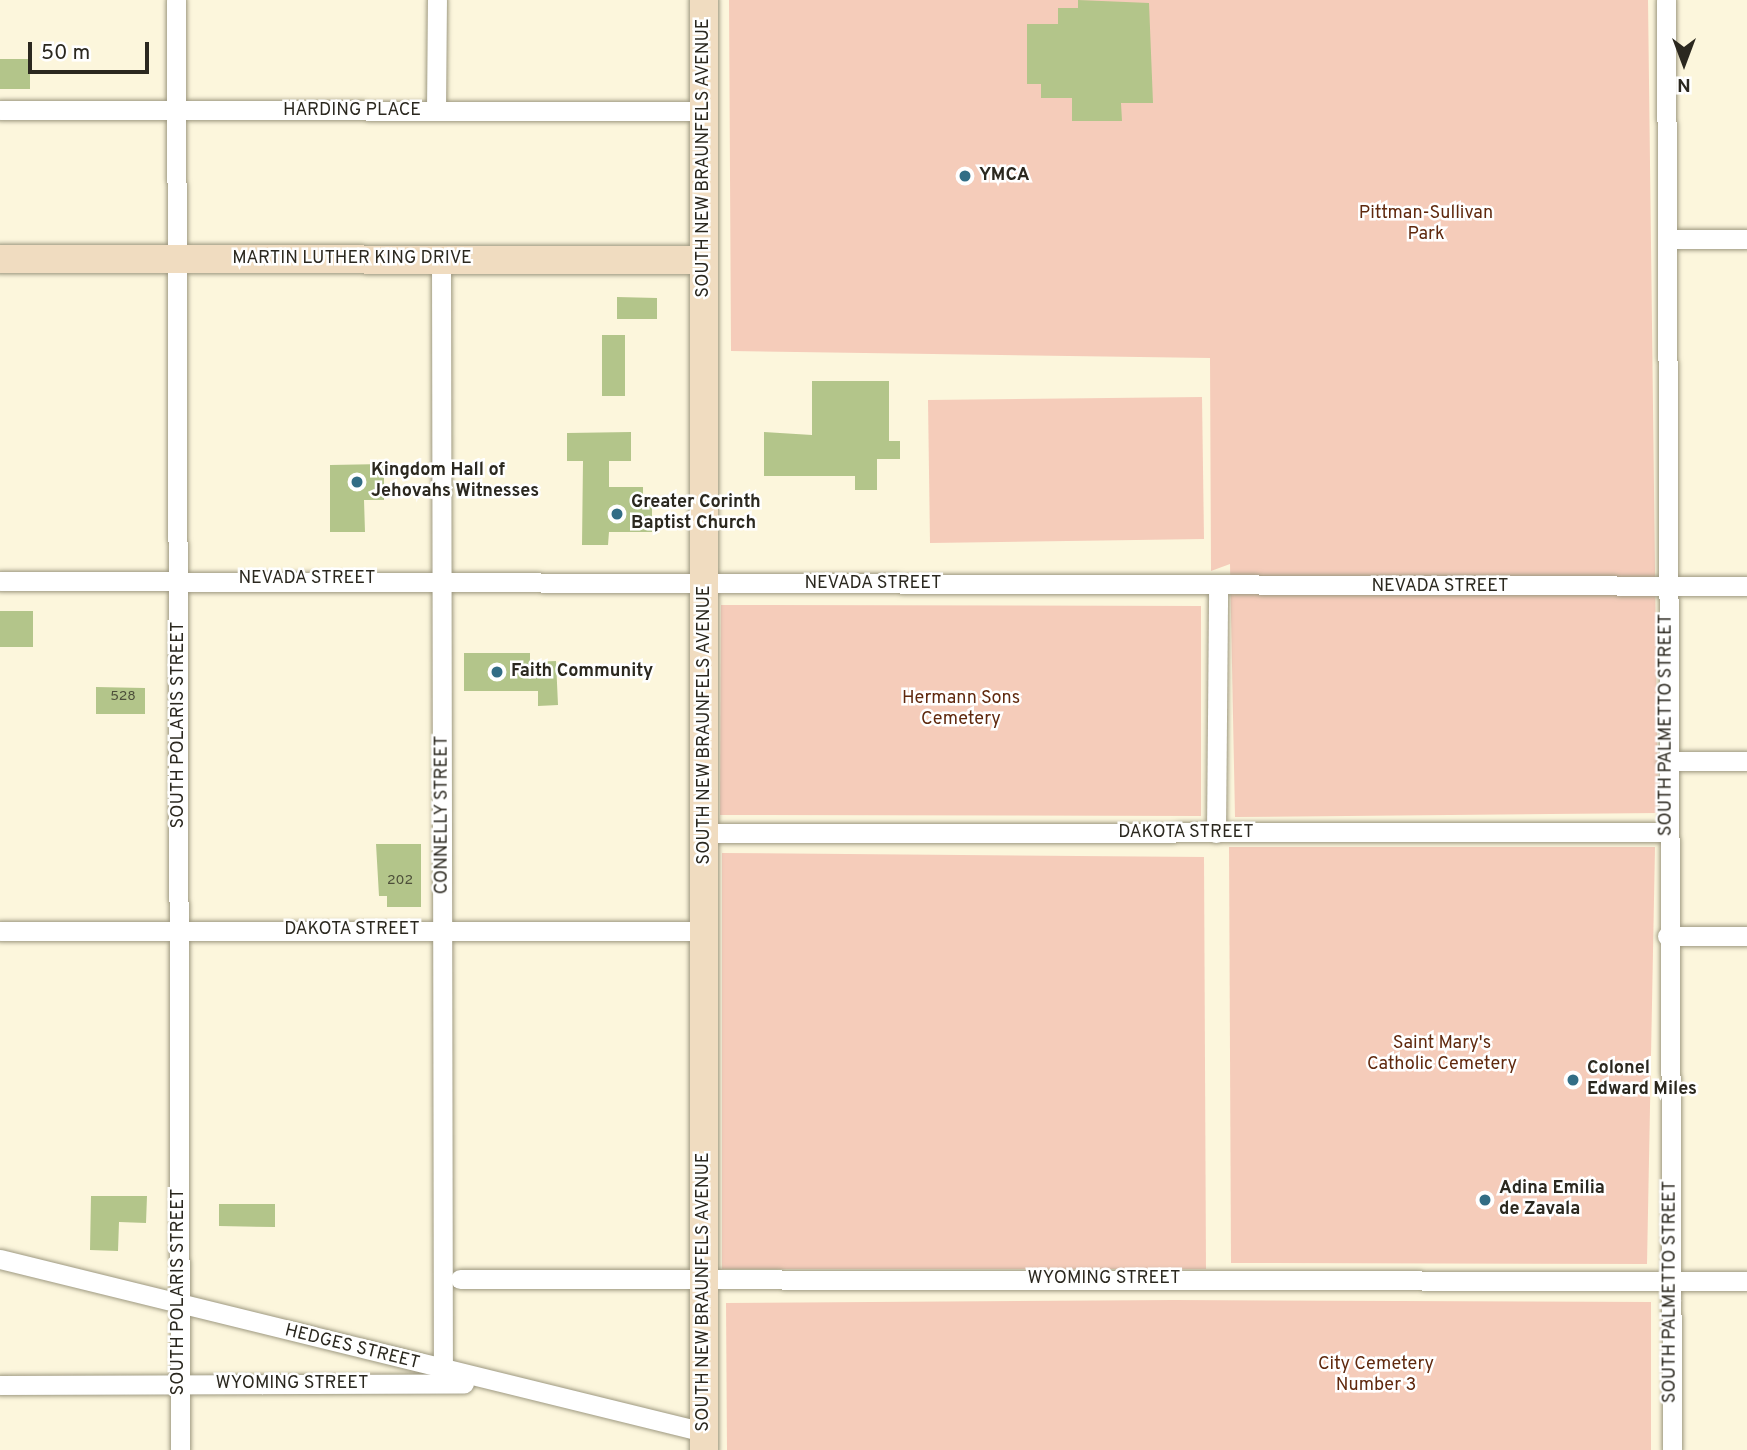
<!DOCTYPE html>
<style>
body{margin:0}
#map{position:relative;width:1747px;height:1450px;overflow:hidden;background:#fcf6dc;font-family:Overpass,sans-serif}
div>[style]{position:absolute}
.green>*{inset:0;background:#f5ccba}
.building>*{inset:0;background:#b3c58a}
.roads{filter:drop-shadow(0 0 2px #9e9981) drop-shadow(0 0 2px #9e9981)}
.minor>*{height:19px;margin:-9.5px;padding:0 9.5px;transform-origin:9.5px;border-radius:9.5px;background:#fff}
.secondary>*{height:28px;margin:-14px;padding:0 14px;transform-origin:14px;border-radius:14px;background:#f0dcc0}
.dots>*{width:19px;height:19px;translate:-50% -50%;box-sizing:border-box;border:4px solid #fff;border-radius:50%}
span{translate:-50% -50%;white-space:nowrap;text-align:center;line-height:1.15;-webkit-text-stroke:5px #fff;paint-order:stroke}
.number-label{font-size:14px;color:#4d4f3a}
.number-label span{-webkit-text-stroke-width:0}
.street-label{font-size:18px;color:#2b281f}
.poi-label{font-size:18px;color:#2b281f;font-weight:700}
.left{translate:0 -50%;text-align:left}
.park-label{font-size:18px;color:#60290e}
.north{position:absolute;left:1649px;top:28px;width:70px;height:70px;-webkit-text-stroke:5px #fff;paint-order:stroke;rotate:180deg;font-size:19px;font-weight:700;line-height:28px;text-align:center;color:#2b281f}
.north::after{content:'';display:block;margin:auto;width:24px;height:32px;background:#2b281f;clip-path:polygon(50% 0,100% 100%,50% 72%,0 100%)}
.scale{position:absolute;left:28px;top:42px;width:121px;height:32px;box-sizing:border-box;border:4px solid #2b281f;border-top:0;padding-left:9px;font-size:21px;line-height:24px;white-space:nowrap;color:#2b281f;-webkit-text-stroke:5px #fff;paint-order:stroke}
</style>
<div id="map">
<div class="green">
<i style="clip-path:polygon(729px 0,1648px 0,1658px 813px,1235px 817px,1230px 564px,1211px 571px,1210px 358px,731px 351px)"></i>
<i style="clip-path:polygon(1202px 397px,1204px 539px,930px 543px,928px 400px)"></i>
<i style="clip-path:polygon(721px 605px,1201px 606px,1201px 816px,720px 815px)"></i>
<i style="clip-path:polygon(1655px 847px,1647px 1264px,1231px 1263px,1229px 847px)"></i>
<i style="clip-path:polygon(722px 853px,1204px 857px,1206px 1269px,722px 1269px)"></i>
<i style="clip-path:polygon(1174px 1300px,1651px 1302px,1651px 1450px,727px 1450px,726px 1303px)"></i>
</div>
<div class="building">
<i style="clip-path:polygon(1078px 0,1149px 3px,1153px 103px,1121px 103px,1122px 121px,1072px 121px,1072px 98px,1041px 98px,1041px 84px,1027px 84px,1027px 24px,1058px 24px,1058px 8px,1078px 8px)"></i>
<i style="clip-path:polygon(0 59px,30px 59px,30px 89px,0 89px)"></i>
<i style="clip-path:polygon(617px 297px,657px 298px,657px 319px,617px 319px)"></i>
<i style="clip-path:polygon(602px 335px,625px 335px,625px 396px,602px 396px)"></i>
<i style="clip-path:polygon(812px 381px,889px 381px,889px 441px,900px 441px,900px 459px,877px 459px,877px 490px,855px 490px,855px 476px,764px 476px,764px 432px,812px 435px)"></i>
<i style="clip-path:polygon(631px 432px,631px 461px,609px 461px,609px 487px,643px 487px,643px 496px,652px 497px,652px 532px,609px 532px,608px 545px,582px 545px,583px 461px,567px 461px,567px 433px)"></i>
<i style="clip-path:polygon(384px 464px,384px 500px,364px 500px,365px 532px,330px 532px,330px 465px)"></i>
<i style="clip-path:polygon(0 611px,33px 611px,33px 647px,0 647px)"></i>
<i style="clip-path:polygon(464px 653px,530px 653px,530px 662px,556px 661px,558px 705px,538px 706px,538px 691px,464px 691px)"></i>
<i style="clip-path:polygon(96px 687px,145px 688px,145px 714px,96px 714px)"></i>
<i style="clip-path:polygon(376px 844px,421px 844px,421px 907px,387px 907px,387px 896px,379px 896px)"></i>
<i style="clip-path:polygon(91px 1196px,147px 1196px,146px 1223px,119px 1222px,118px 1251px,90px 1250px)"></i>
<i style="clip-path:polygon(219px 1204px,275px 1204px,275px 1227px,219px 1226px)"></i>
</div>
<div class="roads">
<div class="minor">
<i style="left:176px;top:0;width:1450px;rotate:89.84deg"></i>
<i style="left:1666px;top:0;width:1450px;rotate:89.76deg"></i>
<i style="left:0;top:110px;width:704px;rotate:0.08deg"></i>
<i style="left:436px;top:111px;width:111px;rotate:-89.5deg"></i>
<i style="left:1667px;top:239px;width:80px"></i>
<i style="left:441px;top:259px;width:1111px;rotate:89.9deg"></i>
<i style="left:0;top:581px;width:1747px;rotate:0.16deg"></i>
<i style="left:1667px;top:761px;width:80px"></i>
<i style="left:704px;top:833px;width:963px;rotate:-0.06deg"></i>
<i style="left:1216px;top:833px;width:246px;rotate:-89.5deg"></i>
<i style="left:0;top:931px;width:704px"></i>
<i style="left:1667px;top:936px;width:80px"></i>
<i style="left:0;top:1259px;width:725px;rotate:13.81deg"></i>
<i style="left:460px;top:1279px;width:1287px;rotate:0.09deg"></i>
<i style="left:0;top:1385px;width:464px;rotate:-0.2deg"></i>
</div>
<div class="secondary">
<i style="left:704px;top:0;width:1450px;rotate:90deg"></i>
<i style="left:0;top:259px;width:704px;rotate:0.08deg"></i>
</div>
</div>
<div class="dots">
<i style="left:965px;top:176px;background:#326d85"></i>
<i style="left:357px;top:482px;background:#326d85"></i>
<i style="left:617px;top:514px;background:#326d85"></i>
<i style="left:497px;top:672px;background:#326d85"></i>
<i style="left:1573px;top:1080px;background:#326d85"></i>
<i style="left:1485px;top:1200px;background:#326d85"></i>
</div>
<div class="number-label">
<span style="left:123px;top:697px">528</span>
<span style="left:400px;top:881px">202</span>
</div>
<div class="street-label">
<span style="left:352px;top:111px">HARDING PLACE</span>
<span style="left:704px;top:158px;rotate:-90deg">SOUTH NEW BRAUNFELS AVENUE</span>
<span style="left:352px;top:259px">MARTIN LUTHER KING DRIVE</span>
<span style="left:307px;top:579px">NEVADA STREET</span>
<span style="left:873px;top:584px">NEVADA STREET</span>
<span style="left:1440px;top:587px">NEVADA STREET</span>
<span style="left:179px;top:725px;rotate:-90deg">SOUTH POLARIS STREET</span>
<span style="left:705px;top:725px;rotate:-90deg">SOUTH NEW BRAUNFELS AVENUE</span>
<span style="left:1667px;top:725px;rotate:-90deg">SOUTH PALMETTO STREET</span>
<span style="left:443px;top:815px;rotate:-90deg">CONNELLY STREET</span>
<span style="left:1186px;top:833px">DAKOTA STREET</span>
<span style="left:352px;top:930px">DAKOTA STREET</span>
<span style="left:1104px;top:1279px">WYOMING STREET</span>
<span style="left:179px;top:1292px;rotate:-90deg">SOUTH POLARIS STREET</span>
<span style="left:704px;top:1292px;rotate:-90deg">SOUTH NEW BRAUNFELS AVENUE</span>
<span style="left:1671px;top:1292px;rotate:-90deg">SOUTH PALMETTO STREET</span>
<span style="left:352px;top:1348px;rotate:14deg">HEDGES STREET</span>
<span style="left:292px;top:1384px">WYOMING STREET</span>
</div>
<div class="poi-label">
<span class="left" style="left:979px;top:176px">YMCA</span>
<span class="left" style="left:371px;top:482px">Kingdom Hall of<br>Jehovahs Witnesses</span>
<span class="left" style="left:631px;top:514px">Greater Corinth<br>Baptist Church</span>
<span class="left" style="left:511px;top:672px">Faith Community</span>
<span class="left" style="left:1587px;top:1080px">Colonel<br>Edward Miles</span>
<span class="left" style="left:1499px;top:1200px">Adina Emilia<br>de Zavala</span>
</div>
<div class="park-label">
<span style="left:1426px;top:225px">Pittman-Sullivan<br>Park</span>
<span style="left:961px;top:710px">Hermann Sons<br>Cemetery</span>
<span style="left:1442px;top:1055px">Saint Mary's<br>Catholic Cemetery</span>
<span style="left:1376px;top:1376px">City Cemetery<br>Number 3</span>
</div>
<div class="north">N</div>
<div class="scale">50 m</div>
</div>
